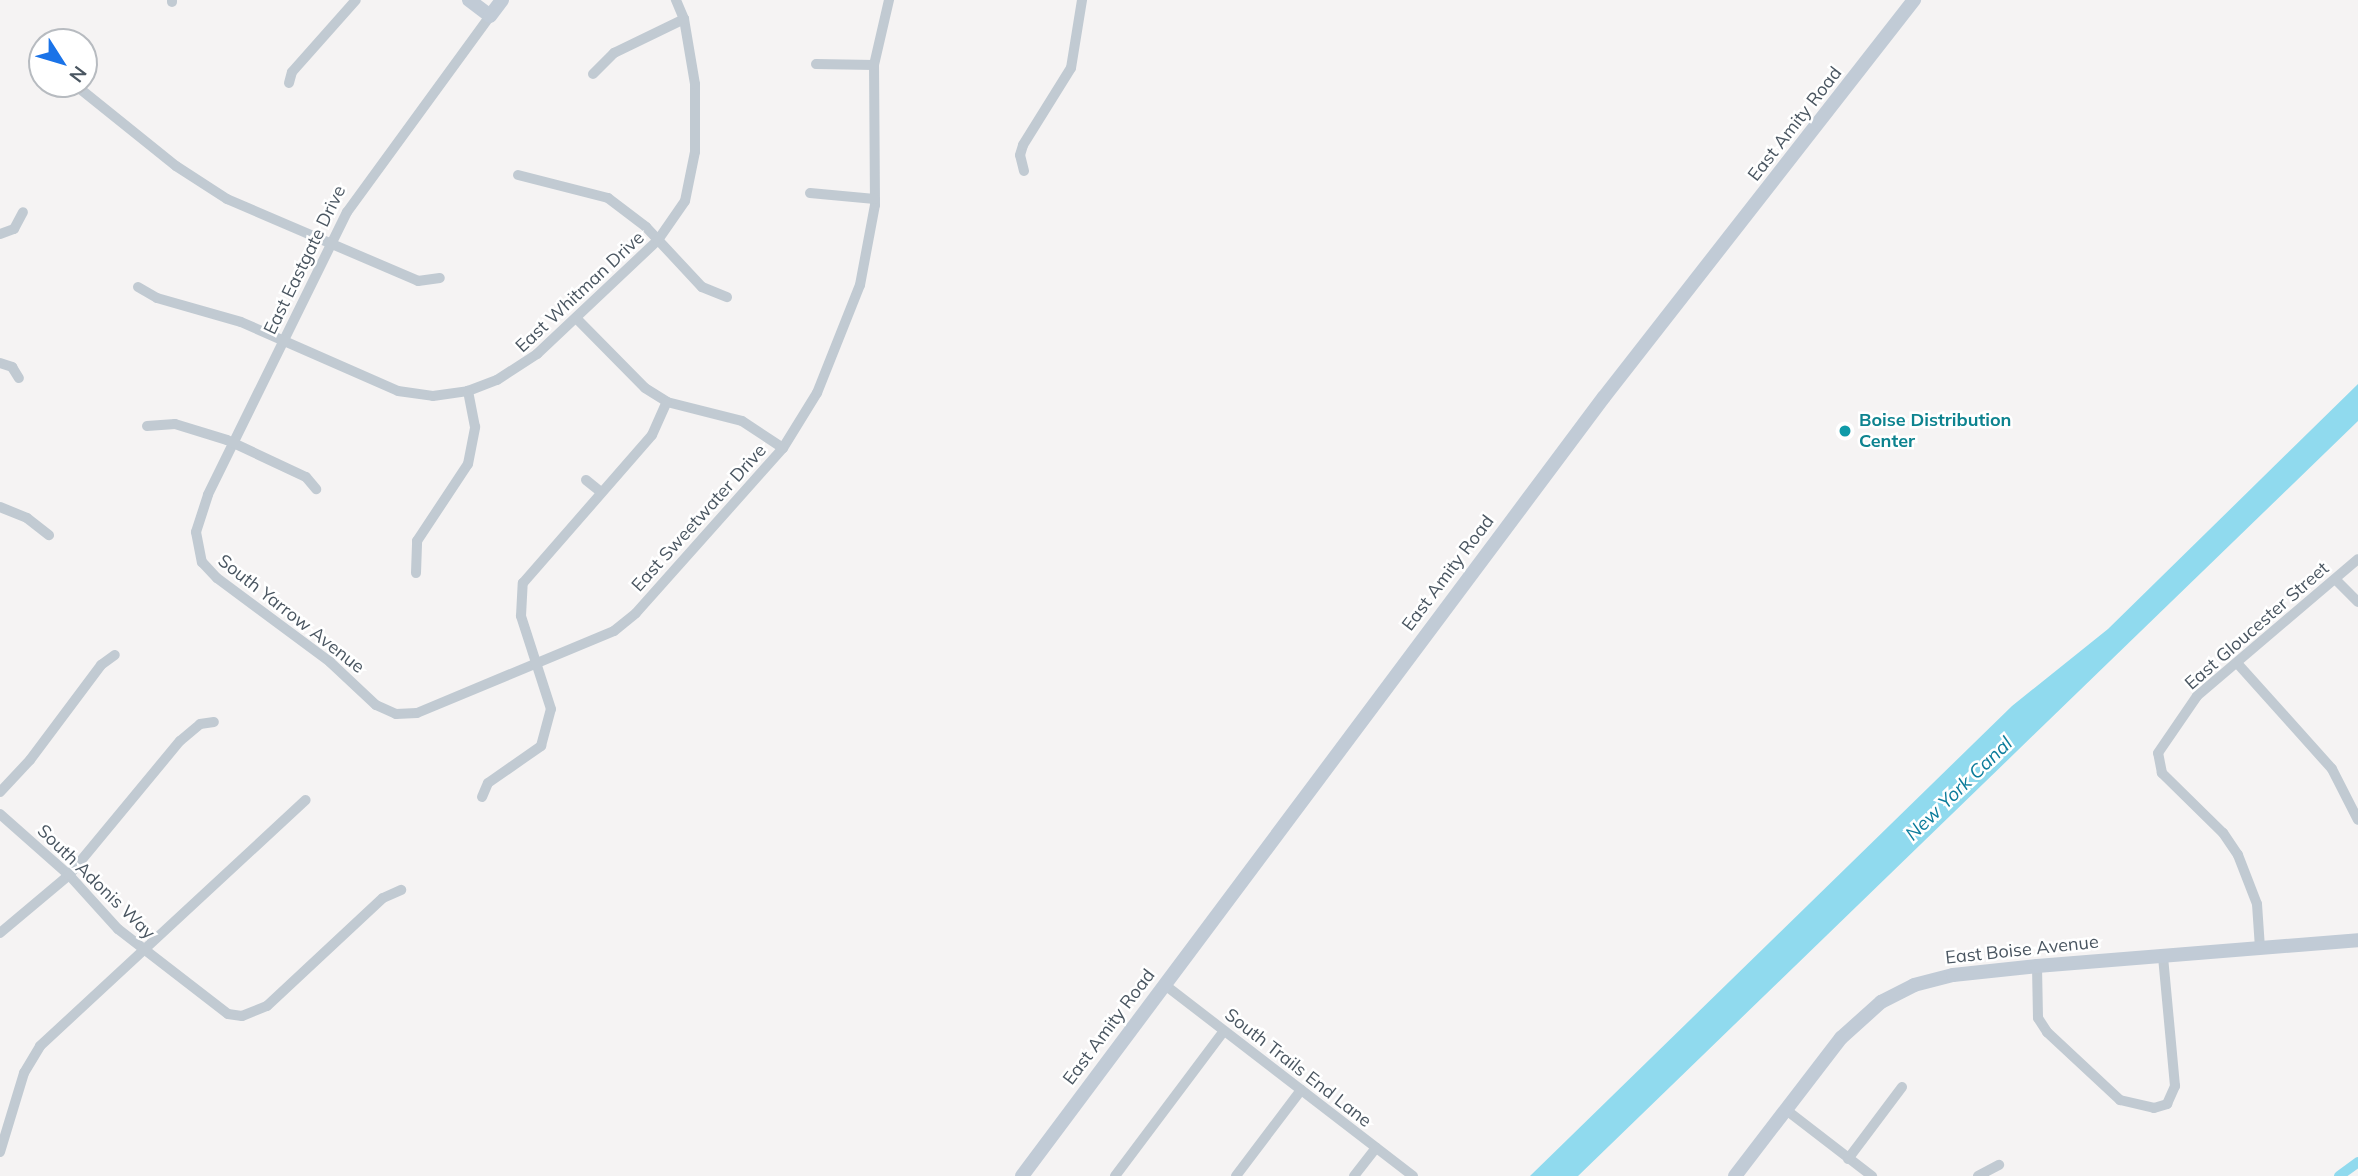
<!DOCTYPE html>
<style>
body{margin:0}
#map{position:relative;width:2358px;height:1176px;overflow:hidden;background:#f5f3f3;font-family:Mulish,sans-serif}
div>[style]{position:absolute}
.water>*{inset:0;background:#90daee}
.canal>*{height:10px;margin:-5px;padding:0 5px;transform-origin:5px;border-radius:5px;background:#90daee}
.street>*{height:10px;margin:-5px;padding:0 5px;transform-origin:5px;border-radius:5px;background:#c1cad2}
.secondary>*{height:14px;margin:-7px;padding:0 7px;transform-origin:7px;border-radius:7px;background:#c1cbd6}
.dots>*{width:19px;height:19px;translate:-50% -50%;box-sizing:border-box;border:4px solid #fff;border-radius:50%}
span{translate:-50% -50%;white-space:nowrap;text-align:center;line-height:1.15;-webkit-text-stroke:5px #fff;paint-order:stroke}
.street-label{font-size:18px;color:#4a5661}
.culture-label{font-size:18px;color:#0d838f;font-weight:700}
.left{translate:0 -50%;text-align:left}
.water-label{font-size:19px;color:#0c7c9b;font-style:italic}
.north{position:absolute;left:28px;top:28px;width:70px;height:70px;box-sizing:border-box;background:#fff;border:2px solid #b7bbc0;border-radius:50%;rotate:127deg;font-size:19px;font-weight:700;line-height:28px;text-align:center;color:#4a5661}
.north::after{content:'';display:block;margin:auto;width:24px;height:32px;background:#1a73e8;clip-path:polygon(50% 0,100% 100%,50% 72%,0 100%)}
</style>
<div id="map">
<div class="water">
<i style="clip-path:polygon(2358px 384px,2358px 421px,1578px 1176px,1530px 1176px,2012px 706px,2108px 629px)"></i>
</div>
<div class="canal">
<i style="left:2339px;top:1176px;width:24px;rotate:-36deg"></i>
</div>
<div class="street">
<i style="left:172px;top:2px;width:2px;rotate:-90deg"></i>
<i style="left:490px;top:16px;width:243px;rotate:126.1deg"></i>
<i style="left:347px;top:212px;width:315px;rotate:116.2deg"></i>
<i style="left:208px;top:495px;width:39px;rotate:108deg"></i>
<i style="left:196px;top:532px;width:31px;rotate:79deg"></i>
<i style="left:202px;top:562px;width:22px;rotate:47deg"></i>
<i style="left:217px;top:578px;width:141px;rotate:36.6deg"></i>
<i style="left:330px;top:662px;width:63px;rotate:43.1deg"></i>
<i style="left:376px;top:705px;width:22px;rotate:24deg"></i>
<i style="left:396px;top:714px;width:21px;rotate:-3deg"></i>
<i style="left:417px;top:713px;width:213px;rotate:-22.6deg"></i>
<i style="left:614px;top:631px;width:28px;rotate:-39deg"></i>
<i style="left:636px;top:613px;width:221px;rotate:-48.3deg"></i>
<i style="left:783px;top:448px;width:65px;rotate:-58.3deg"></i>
<i style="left:817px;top:393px;width:116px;rotate:-68.3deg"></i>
<i style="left:860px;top:285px;width:81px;rotate:-79.4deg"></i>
<i style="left:875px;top:205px;width:140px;rotate:-90.4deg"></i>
<i style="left:874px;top:65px;width:67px;rotate:-77deg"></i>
<i style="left:816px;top:64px;width:58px;rotate:1deg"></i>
<i style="left:593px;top:74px;width:30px;rotate:-45deg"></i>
<i style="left:614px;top:53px;width:78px;rotate:-25.9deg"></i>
<i style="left:289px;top:83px;width:11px;rotate:-75deg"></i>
<i style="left:292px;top:72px;width:96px;rotate:-48.4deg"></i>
<i style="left:74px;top:84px;width:131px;rotate:38.8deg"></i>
<i style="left:176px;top:166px;width:61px;rotate:32.9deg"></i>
<i style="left:227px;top:199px;width:208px;rotate:23.2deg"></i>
<i style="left:418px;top:281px;width:22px;rotate:-8deg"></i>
<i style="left:1024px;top:171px;width:16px;rotate:-104deg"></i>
<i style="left:1020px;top:155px;width:10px;rotate:-73deg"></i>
<i style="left:1023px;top:145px;width:91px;rotate:-58.1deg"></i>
<i style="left:1071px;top:68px;width:69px;rotate:-80.8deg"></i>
<i style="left:518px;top:175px;width:93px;rotate:14.3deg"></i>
<i style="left:608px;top:198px;width:48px;rotate:37.3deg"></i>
<i style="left:646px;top:227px;width:82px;rotate:47deg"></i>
<i style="left:702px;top:287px;width:27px;rotate:22deg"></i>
<i style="left:810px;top:193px;width:65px;rotate:5.3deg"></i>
<i style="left:0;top:234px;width:15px;rotate:-20deg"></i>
<i style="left:14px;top:229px;width:19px;rotate:-62deg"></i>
<i style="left:138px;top:287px;width:22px;rotate:30deg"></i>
<i style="left:157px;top:298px;width:87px;rotate:15.9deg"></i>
<i style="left:241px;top:322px;width:171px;rotate:23.7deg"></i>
<i style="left:398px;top:391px;width:35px;rotate:8deg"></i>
<i style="left:433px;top:396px;width:35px;rotate:-8deg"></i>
<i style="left:468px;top:391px;width:31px;rotate:-21deg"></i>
<i style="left:497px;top:380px;width:48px;rotate:-33deg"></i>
<i style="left:537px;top:354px;width:166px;rotate:-43.3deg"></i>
<i style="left:658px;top:240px;width:47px;rotate:-55.3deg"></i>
<i style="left:685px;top:201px;width:50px;rotate:-78.5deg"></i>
<i style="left:695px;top:152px;width:68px;rotate:-90deg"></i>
<i style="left:695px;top:84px;width:66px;rotate:-99.6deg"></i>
<i style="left:684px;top:19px;width:21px;rotate:-113deg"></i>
<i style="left:576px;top:318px;width:98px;rotate:45.4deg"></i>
<i style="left:645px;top:388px;width:26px;rotate:32deg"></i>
<i style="left:667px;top:402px;width:77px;rotate:14.2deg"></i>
<i style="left:742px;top:421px;width:49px;rotate:33.4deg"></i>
<i style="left:0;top:363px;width:13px;rotate:18deg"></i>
<i style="left:12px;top:367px;width:13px;rotate:58deg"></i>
<i style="left:147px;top:426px;width:28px;rotate:-4deg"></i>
<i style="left:175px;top:424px;width:54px;rotate:17.1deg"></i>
<i style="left:227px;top:440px;width:87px;rotate:25.1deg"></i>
<i style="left:306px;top:477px;width:16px;rotate:50deg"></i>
<i style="left:586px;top:480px;width:19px;rotate:39deg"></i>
<i style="left:0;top:507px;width:29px;rotate:22deg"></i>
<i style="left:27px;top:518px;width:28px;rotate:38deg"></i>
<i style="left:416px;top:573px;width:32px;rotate:-88deg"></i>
<i style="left:417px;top:541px;width:92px;rotate:-56.5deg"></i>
<i style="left:468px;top:464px;width:38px;rotate:-79deg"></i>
<i style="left:475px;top:427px;width:37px;rotate:-101deg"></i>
<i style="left:2336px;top:580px;width:31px;rotate:45deg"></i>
<i style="left:2237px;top:663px;width:142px;rotate:48.1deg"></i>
<i style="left:2332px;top:769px;width:57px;rotate:63deg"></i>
<i style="left:0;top:792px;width:44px;rotate:-46.8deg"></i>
<i style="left:30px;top:760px;width:119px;rotate:-53.2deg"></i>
<i style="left:101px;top:665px;width:17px;rotate:-36deg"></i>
<i style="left:482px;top:797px;width:15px;rotate:-67deg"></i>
<i style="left:488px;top:783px;width:65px;rotate:-34.9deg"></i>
<i style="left:541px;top:746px;width:38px;rotate:-75deg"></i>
<i style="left:551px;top:709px;width:98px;rotate:-107.9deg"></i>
<i style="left:521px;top:616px;width:33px;rotate:-87deg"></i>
<i style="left:523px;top:583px;width:196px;rotate:-48.9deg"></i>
<i style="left:652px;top:435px;width:36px;rotate:-66deg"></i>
<i style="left:0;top:814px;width:92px;rotate:41.5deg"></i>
<i style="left:69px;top:875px;width:73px;rotate:47.8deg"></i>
<i style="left:118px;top:929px;width:139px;rotate:37.7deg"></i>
<i style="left:228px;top:1014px;width:14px;rotate:8deg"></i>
<i style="left:242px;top:1016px;width:27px;rotate:-22deg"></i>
<i style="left:267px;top:1006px;width:158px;rotate:-43deg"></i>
<i style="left:383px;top:898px;width:20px;rotate:-24deg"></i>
<i style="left:0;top:933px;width:90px;rotate:-40deg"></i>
<i style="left:69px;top:875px;width:174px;rotate:-50.4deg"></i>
<i style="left:180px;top:741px;width:26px;rotate:-40deg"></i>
<i style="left:200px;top:724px;width:14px;rotate:-8deg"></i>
<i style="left:2260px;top:948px;width:44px;rotate:-93.9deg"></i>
<i style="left:2257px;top:904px;width:53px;rotate:-111.2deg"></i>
<i style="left:2238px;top:855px;width:27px;rotate:-124deg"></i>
<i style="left:2223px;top:833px;width:86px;rotate:-135.5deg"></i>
<i style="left:2162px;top:773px;width:20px;rotate:-101deg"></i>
<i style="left:2158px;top:753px;width:69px;rotate:-55.6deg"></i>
<i style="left:2197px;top:696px;width:211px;rotate:-40.4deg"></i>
<i style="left:2037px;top:966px;width:52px;rotate:88.9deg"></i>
<i style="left:2038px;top:1018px;width:17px;rotate:57deg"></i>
<i style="left:2047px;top:1032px;width:100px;rotate:43deg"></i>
<i style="left:2120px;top:1100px;width:35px;rotate:13deg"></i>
<i style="left:2154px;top:1108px;width:14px;rotate:-17deg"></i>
<i style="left:2167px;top:1104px;width:20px;rotate:-66deg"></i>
<i style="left:2175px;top:1086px;width:131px;rotate:-95.3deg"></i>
<i style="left:1165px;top:985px;width:313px;rotate:37.6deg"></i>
<i style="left:1785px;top:1109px;width:110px;rotate:37.6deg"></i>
<i style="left:0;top:1152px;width:83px;rotate:-73.1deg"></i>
<i style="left:24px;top:1073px;width:31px;rotate:-59deg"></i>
<i style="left:40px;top:1046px;width:362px;rotate:-42.8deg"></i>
<i style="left:1848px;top:1159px;width:90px;rotate:-53.1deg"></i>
<i style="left:1115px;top:1176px;width:181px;rotate:-53.1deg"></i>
<i style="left:1236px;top:1176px;width:108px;rotate:-52.9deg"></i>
<i style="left:1354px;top:1176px;width:36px;rotate:-52deg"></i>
<i style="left:1978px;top:1176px;width:24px;rotate:-28deg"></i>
</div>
<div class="secondary">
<i style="left:469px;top:0;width:26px;rotate:37deg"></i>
<i style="left:490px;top:16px;width:20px;rotate:-53deg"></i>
<i style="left:1022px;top:1176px;width:972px;rotate:-53.24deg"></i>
<i style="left:1604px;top:397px;width:504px;rotate:-52.02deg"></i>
<i style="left:1735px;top:1176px;width:174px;rotate:-52.5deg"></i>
<i style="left:1841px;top:1038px;width:54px;rotate:-42deg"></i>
<i style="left:1881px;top:1002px;width:37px;rotate:-27deg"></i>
<i style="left:1914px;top:985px;width:40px;rotate:-14.4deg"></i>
<i style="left:1953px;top:975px;width:84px;rotate:-6.1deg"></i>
<i style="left:2037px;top:966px;width:322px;rotate:-4.6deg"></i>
</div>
<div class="dots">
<i style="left:1845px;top:431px;background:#0f9aa8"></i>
</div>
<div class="street-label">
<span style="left:1795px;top:124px;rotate:-52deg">East Amity Road</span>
<span style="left:305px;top:260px;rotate:-64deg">East Eastgate Drive</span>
<span style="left:580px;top:292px;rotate:-43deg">East Whitman Drive</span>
<span style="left:699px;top:518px;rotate:-48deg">East Sweetwater Drive</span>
<span style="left:1448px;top:573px;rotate:-53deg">East Amity Road</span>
<span style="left:291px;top:614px;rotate:38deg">South Yarrow Avenue</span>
<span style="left:2257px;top:626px;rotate:-41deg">East Gloucester Street</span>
<span style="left:96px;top:882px;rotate:44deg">South Adonis Way</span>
<span style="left:2022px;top:950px;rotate:-6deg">East Boise Avenue</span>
<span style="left:1109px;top:1027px;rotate:-53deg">East Amity Road</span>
<span style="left:1298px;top:1068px;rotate:38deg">South Trails End Lane</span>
</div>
<div class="culture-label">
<span class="left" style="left:1859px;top:431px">Boise Distribution<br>Center</span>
</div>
<div class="water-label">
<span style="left:1959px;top:789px;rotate:-44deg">New York Canal</span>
</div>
<div class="north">N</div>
</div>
